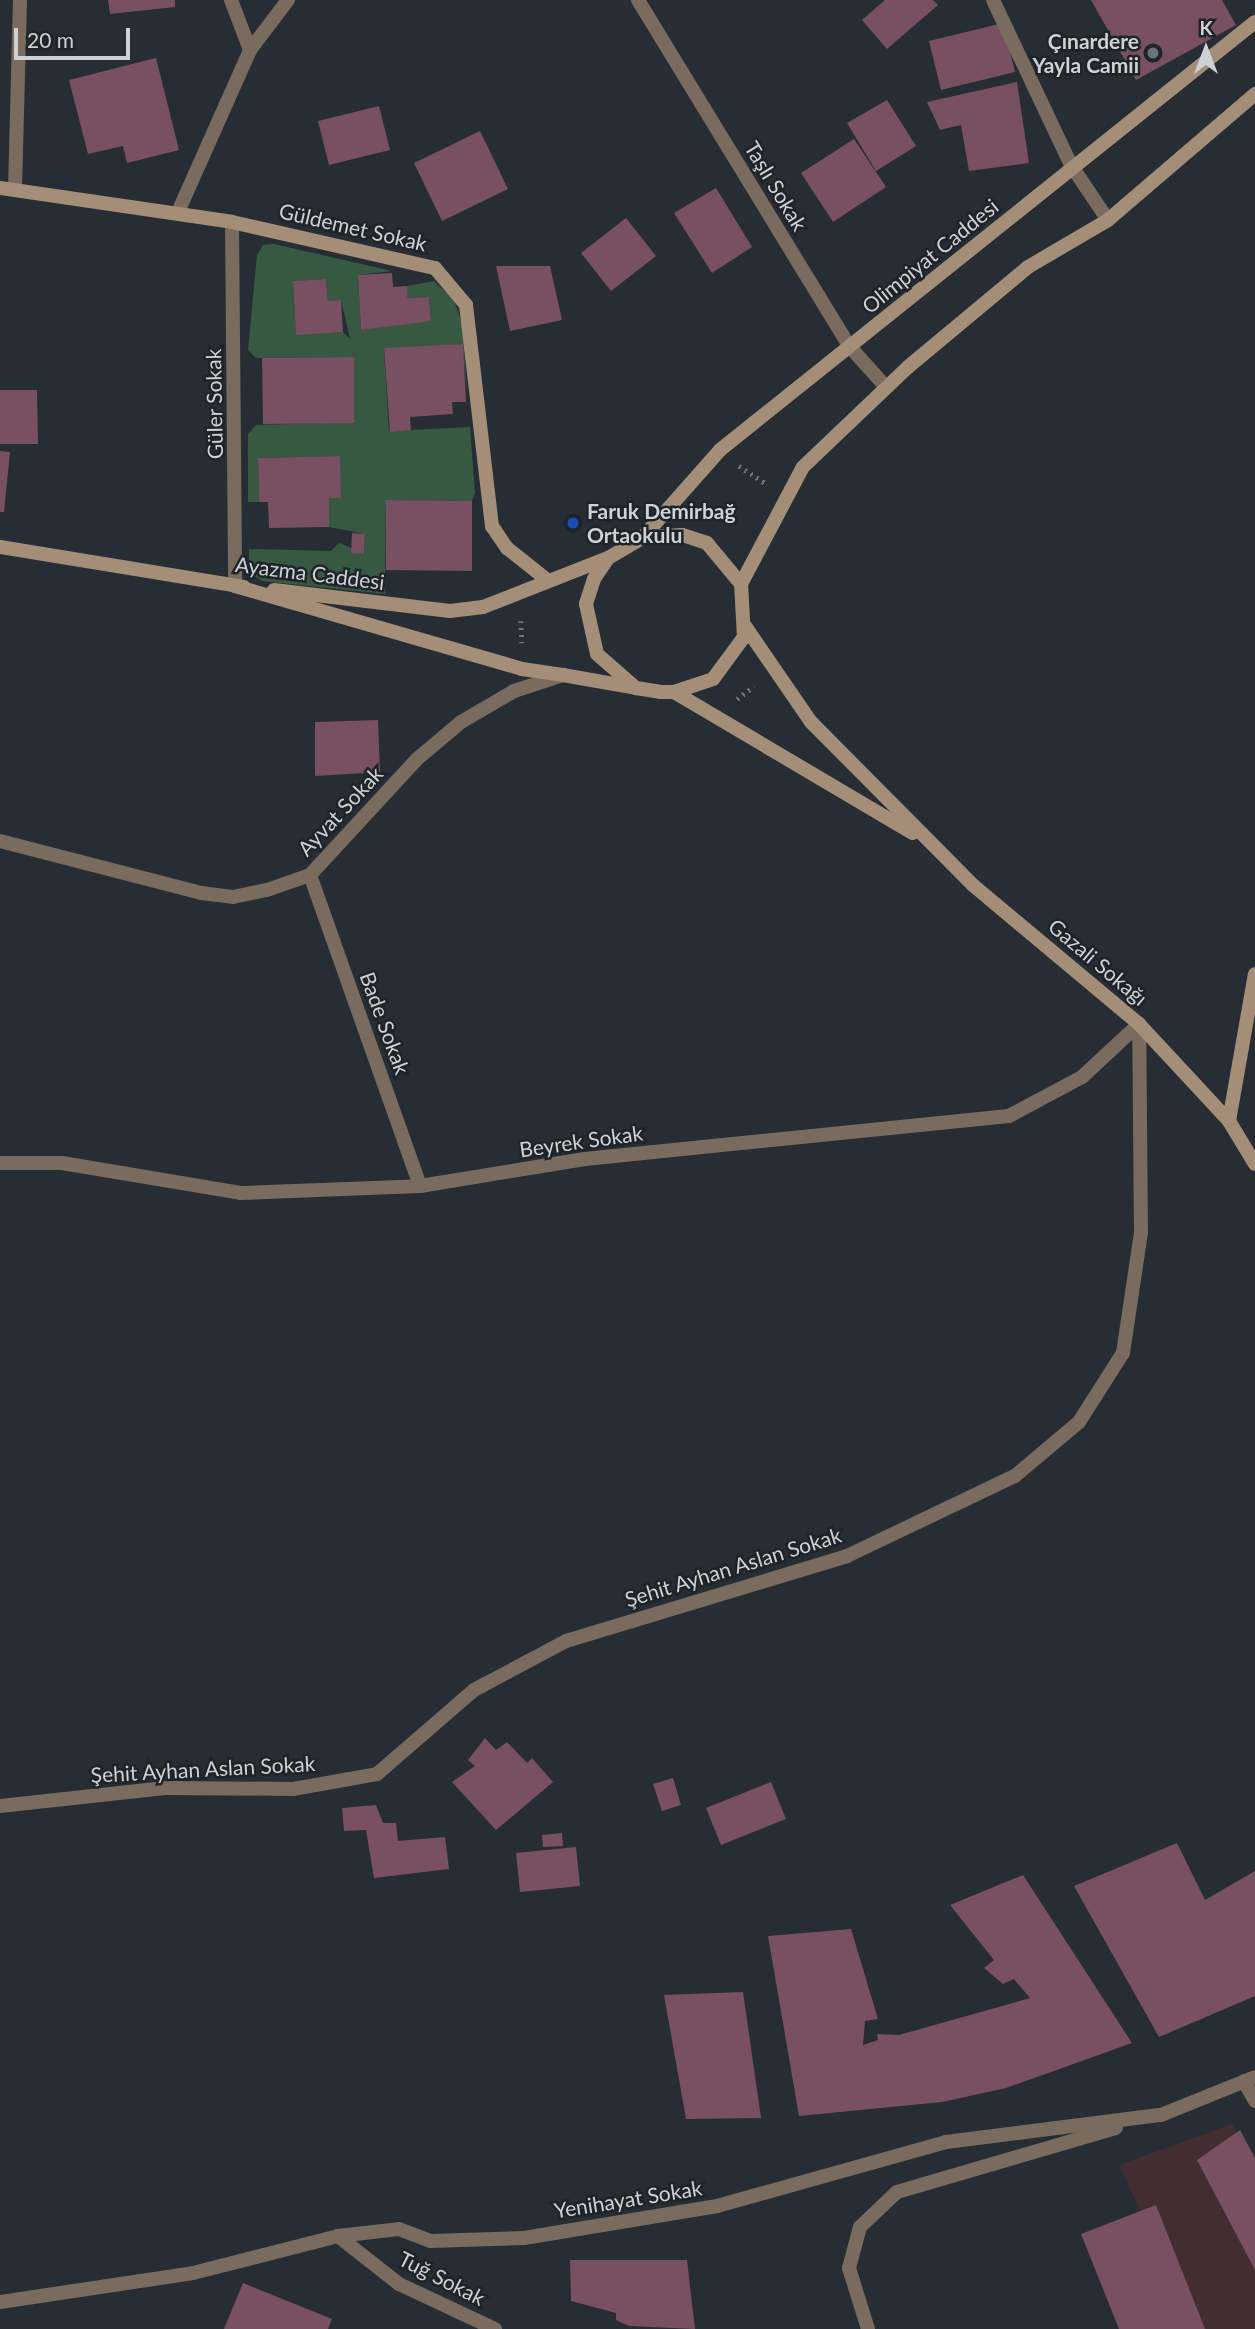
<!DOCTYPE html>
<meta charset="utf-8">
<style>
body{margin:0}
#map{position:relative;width:1255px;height:2329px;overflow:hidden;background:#272d34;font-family:Lato,sans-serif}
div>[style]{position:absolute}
.education>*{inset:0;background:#422e31}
.green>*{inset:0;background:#375941}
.building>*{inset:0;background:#795061}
.path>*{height:4.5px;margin-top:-2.25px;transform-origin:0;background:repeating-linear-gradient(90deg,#72777d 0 2px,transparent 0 7px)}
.street>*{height:14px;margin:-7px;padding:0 7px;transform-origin:7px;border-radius:7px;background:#796b5d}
.secondary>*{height:14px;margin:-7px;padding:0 7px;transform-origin:7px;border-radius:7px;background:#a48e78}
.dots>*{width:19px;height:19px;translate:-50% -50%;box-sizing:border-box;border:4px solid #1e242a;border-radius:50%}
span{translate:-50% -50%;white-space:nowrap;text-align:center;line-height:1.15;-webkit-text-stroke:5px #1e242a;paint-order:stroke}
.poi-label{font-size:21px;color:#ced2d6;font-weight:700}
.right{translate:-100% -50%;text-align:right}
.left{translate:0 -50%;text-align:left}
.street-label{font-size:21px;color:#ced2d6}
.north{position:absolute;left:1171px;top:14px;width:70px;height:70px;-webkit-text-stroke:5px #1e242a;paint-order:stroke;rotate:0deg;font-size:19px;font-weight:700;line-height:28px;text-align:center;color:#ced2d6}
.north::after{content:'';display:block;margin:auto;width:24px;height:32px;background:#ced2d6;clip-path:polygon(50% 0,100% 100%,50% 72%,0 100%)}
.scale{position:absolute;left:14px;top:28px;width:116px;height:32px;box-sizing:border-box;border:4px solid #ced2d6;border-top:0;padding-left:9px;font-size:21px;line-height:24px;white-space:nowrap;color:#ced2d6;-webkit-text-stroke:5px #1e242a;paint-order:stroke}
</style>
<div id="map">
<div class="education">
<i style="clip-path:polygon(1232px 2124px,1255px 2158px,1255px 2329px,1195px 2329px,1119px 2165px)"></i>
</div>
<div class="green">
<i style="clip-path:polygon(evenodd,274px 244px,392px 271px,358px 275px,361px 330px,431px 320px,429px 297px,407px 298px,407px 286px,434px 281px,454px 300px,462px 324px,468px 402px,462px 344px,384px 349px,389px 431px,470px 427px,475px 493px,472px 501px,386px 500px,385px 594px,262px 581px,249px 572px,249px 549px,331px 551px,339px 543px,364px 553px,365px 534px,329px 527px,329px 498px,341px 498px,339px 456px,258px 458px,259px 502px,248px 502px,248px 434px,256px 425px,354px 422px,353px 357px,256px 358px,248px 350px,257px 255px,263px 245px,274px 244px,326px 279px,328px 301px,341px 300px,350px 339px,343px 332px,296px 334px,293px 281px,326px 279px)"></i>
</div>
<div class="building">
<i style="clip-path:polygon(108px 0,175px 0,175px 7px,110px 14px)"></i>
<i style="clip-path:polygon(885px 0,933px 0,938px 5px,887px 49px,862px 20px)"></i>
<i style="clip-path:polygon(1091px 0,1222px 0,1236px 25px,1136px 80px)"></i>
<i style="clip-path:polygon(1003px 23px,1015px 72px,941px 90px,929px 41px)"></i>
<i style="clip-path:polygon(156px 58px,179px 150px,127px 163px,123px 146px,88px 154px,69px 80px)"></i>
<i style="clip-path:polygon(1017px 82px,1029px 163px,969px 171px,961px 125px,940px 130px,927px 102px)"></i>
<i style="clip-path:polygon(887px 100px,916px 146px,876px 171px,847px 123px)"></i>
<i style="clip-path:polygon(379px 106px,390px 150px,329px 165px,318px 121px)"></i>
<i style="clip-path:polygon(480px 131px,508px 189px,442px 221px,414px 163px)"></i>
<i style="clip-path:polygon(854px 139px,886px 187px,833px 222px,801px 173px)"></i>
<i style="clip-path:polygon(716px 188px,752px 247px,712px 273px,674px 213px)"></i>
<i style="clip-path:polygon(626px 218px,656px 256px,611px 291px,581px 253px)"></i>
<i style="clip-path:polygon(496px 266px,550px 266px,562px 320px,510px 331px)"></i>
<i style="clip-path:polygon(392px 273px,393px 287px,407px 286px,407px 298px,429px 297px,431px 321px,361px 330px,358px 275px)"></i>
<i style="clip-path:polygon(326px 279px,328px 301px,341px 300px,343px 332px,296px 335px,293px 281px)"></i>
<i style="clip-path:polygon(463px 344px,466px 402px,452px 402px,453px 414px,410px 417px,411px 430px,390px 432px,384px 348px)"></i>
<i style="clip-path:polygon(354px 357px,354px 423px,263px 424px,262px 358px)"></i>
<i style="clip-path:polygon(0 390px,37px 390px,38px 444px,0 444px)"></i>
<i style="clip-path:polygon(0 451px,10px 452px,4px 512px,0 512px)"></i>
<i style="clip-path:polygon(340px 456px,341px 498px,329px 498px,329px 527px,269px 528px,268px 502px,259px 502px,258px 458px)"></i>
<i style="clip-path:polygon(386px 500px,472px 501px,472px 571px,386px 570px)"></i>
<i style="clip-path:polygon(352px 533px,365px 534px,364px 554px,351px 553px)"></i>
<i style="clip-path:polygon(378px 720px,380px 772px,315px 776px,315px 722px)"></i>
<i style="clip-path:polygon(485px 1738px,496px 1750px,507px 1742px,527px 1763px,532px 1758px,553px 1782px,496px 1830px,452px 1782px,475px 1766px,468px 1760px)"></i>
<i style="clip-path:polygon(673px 1778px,681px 1805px,662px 1811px,653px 1784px)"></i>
<i style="clip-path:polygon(771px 1782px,786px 1819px,721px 1845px,706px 1808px)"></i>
<i style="clip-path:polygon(376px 1805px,383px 1823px,396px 1823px,398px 1841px,445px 1837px,449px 1869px,374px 1878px,366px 1830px,344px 1831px,342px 1808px)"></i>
<i style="clip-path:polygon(562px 1833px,563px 1846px,543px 1847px,542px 1835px)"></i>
<i style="clip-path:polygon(1177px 1843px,1205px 1900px,1255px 1871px,1255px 1996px,1159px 2037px,1074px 1886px)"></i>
<i style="clip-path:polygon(576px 1847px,580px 1886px,520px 1892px,516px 1853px)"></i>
<i style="clip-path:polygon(1023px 1875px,1132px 2043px,1006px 2088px,942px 2102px,799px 2116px,768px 1936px,851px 1929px,878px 2019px,865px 2021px,863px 2045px,878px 2040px,877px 2034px,899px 2035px,1030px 1998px,1014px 1979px,1003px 1984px,984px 1968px,994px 1960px,950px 1905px)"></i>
<i style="clip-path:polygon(743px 1992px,761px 2118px,686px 2119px,664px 1995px)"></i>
<i style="clip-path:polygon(1240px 2130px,1255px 2158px,1255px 2270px,1197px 2160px)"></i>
<i style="clip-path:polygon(1156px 2205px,1205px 2329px,1119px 2329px,1081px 2234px)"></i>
<i style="clip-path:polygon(570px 2260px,687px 2260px,695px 2329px,629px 2326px,616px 2320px,616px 2313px,571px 2301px)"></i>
<i style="clip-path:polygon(243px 2283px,332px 2319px,328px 2329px,224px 2329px)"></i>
</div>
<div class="path">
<i style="left:739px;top:466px;width:33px;rotate:33deg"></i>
<i style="left:521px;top:621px;width:22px;rotate:87deg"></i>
<i style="left:737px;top:699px;width:21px;rotate:-37deg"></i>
</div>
<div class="street">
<i style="left:231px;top:0;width:53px;rotate:69.2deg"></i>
<i style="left:638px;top:0;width:407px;rotate:58.6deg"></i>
<i style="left:850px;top:347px;width:54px;rotate:48deg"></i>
<i style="left:993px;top:0;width:183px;rotate:64.7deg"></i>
<i style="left:1071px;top:165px;width:66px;rotate:56.1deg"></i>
<i style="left:15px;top:190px;width:190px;rotate:-88.5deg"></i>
<i style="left:178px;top:212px;width:177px;rotate:-66deg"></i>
<i style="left:250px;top:50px;width:63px;rotate:-52.8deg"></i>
<i style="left:232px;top:222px;width:364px;rotate:89.5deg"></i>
<i style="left:0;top:841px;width:208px;rotate:14.5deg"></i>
<i style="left:201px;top:893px;width:32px;rotate:7deg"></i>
<i style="left:233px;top:897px;width:35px;rotate:-12deg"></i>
<i style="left:267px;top:890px;width:46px;rotate:-19.2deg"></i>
<i style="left:310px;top:875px;width:158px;rotate:-47.3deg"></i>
<i style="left:417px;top:759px;width:57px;rotate:-40.1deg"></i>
<i style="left:461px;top:722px;width:61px;rotate:-30.3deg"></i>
<i style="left:514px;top:691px;width:52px;rotate:-18.1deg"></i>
<i style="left:310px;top:875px;width:330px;rotate:70.5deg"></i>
<i style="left:0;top:1163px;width:62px"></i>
<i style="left:62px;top:1163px;width:181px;rotate:9.5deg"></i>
<i style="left:241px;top:1193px;width:179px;rotate:-2.2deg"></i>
<i style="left:420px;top:1186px;width:167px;rotate:-9.3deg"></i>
<i style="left:585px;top:1159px;width:426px;rotate:-5.8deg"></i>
<i style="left:1009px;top:1116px;width:83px;rotate:-28.1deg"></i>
<i style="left:1082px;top:1077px;width:78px;rotate:-42.9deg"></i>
<i style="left:0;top:1806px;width:166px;rotate:-6.2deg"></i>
<i style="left:165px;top:1788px;width:128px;rotate:0.4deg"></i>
<i style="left:293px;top:1789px;width:85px;rotate:-10.1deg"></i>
<i style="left:377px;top:1774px;width:128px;rotate:-40.9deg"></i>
<i style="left:474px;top:1690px;width:104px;rotate:-28deg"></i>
<i style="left:566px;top:1641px;width:294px;rotate:-16.8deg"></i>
<i style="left:847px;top:1556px;width:186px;rotate:-25.5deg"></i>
<i style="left:1015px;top:1476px;width:84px;rotate:-40.2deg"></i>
<i style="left:1079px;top:1422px;width:82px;rotate:-57.5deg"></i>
<i style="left:1123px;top:1353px;width:121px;rotate:-81.5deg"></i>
<i style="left:1141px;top:1233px;width:209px;rotate:-90.5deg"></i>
<i style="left:1244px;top:2081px;width:23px;rotate:61deg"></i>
<i style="left:338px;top:2236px;width:78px;rotate:38.2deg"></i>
<i style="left:399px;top:2284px;width:106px;rotate:25.1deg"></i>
<i style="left:0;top:2302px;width:195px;rotate:-8.5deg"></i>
<i style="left:193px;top:2273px;width:150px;rotate:-14.3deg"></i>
<i style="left:338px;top:2236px;width:61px;rotate:-6.5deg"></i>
<i style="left:399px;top:2229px;width:33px;rotate:21deg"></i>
<i style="left:430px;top:2241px;width:94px;rotate:-1.8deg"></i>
<i style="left:524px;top:2238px;width:196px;rotate:-9.4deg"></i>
<i style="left:717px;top:2206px;width:238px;rotate:-15.6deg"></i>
<i style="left:946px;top:2142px;width:217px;rotate:-7.2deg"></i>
<i style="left:1161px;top:2115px;width:101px;rotate:-22deg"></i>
<i style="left:868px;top:2329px;width:64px;rotate:-107.3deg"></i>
<i style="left:849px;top:2268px;width:42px;rotate:-75deg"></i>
<i style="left:860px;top:2227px;width:51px;rotate:-43.4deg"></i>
<i style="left:897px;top:2192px;width:228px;rotate:-16.3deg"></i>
</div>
<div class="secondary">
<i style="left:0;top:188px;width:234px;rotate:8.3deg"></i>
<i style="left:232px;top:222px;width:208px;rotate:12.8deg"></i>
<i style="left:435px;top:268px;width:48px;rotate:50deg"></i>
<i style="left:466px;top:305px;width:223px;rotate:83.3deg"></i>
<i style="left:492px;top:526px;width:27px;rotate:56deg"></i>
<i style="left:507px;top:548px;width:50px;rotate:38.5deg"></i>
<i style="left:644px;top:536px;width:115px;rotate:-48.5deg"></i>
<i style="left:720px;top:450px;width:685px;rotate:-38.66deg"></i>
<i style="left:0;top:547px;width:247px;rotate:9.3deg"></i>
<i style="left:741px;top:584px;width:132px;rotate:-62.1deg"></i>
<i style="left:803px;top:467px;width:145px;rotate:-43.6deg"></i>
<i style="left:908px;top:367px;width:156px;rotate:-39.8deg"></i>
<i style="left:1028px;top:267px;width:93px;rotate:-30.4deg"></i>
<i style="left:1108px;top:220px;width:194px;rotate:-40.6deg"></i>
<i style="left:235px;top:586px;width:299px;rotate:16.1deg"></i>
<i style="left:522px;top:669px;width:41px;rotate:8.3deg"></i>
<i style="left:563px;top:675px;width:74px;rotate:10.1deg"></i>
<i style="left:636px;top:688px;width:24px;rotate:9deg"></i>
<i style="left:660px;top:692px;width:14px"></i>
<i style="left:674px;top:692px;width:41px;rotate:-18.4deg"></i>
<i style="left:713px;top:679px;width:52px;rotate:-53.6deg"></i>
<i style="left:744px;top:637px;width:53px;rotate:-93.2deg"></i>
<i style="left:741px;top:584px;width:53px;rotate:-129.7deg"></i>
<i style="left:707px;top:543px;width:26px;rotate:-162deg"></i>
<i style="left:682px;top:535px;width:38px;rotate:177deg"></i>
<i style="left:644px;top:537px;width:42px;rotate:149.7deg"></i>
<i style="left:608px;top:558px;width:25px;rotate:124deg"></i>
<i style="left:594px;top:579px;width:26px;rotate:108deg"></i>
<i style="left:586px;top:604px;width:51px;rotate:77.6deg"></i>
<i style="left:597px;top:654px;width:52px;rotate:41.1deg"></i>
<i style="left:274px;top:590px;width:177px;rotate:6.8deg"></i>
<i style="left:450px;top:611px;width:33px;rotate:-7deg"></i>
<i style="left:483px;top:607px;width:134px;rotate:-21.4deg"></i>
<i style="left:745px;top:626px;width:116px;rotate:55.5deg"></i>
<i style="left:811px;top:722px;width:231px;rotate:45.2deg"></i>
<i style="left:974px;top:886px;width:215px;rotate:39.9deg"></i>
<i style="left:1139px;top:1024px;width:132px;rotate:47.1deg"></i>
<i style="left:1229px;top:1121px;width:50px;rotate:58.8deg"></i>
<i style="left:674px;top:692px;width:277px;rotate:30.6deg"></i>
<i style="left:1229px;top:1121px;width:149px;rotate:-80deg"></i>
</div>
<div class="dots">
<i style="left:1153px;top:53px;background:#6b7280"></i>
<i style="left:573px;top:523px;background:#1a4fb4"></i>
</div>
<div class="poi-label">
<span class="right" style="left:1139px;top:53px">Çınardere<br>Yayla Camii</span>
<span class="left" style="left:587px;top:523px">Faruk Demirbağ<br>Ortaokulu</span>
</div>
<div class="street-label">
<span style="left:776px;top:186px;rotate:59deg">Taşlı Sokak</span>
<span style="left:353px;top:227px;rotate:13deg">Güldemet Sokak</span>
<span style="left:930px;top:256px;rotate:-39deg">Olimpiyat Caddesi</span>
<span style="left:214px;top:404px;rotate:-91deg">Güler Sokak</span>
<span style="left:310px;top:573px;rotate:7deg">Ayazma Caddesi</span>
<span style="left:340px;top:811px;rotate:-47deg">Ayvat Sokak</span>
<span style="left:1098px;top:962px;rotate:40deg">Gazali Sokağı</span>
<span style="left:385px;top:1023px;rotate:70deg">Bade Sokak</span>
<span style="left:581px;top:1141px;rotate:-8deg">Beyrek Sokak</span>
<span style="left:733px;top:1567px;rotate:-17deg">Şehit Ayhan Aslan Sokak</span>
<span style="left:203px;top:1769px;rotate:-3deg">Şehit Ayhan Aslan Sokak</span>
<span style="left:628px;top:2199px;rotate:-9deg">Yenihayat Sokak</span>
<span style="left:442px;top:2278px;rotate:27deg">Tuğ Sokak</span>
</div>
<div class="north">K</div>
<div class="scale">20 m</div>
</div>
